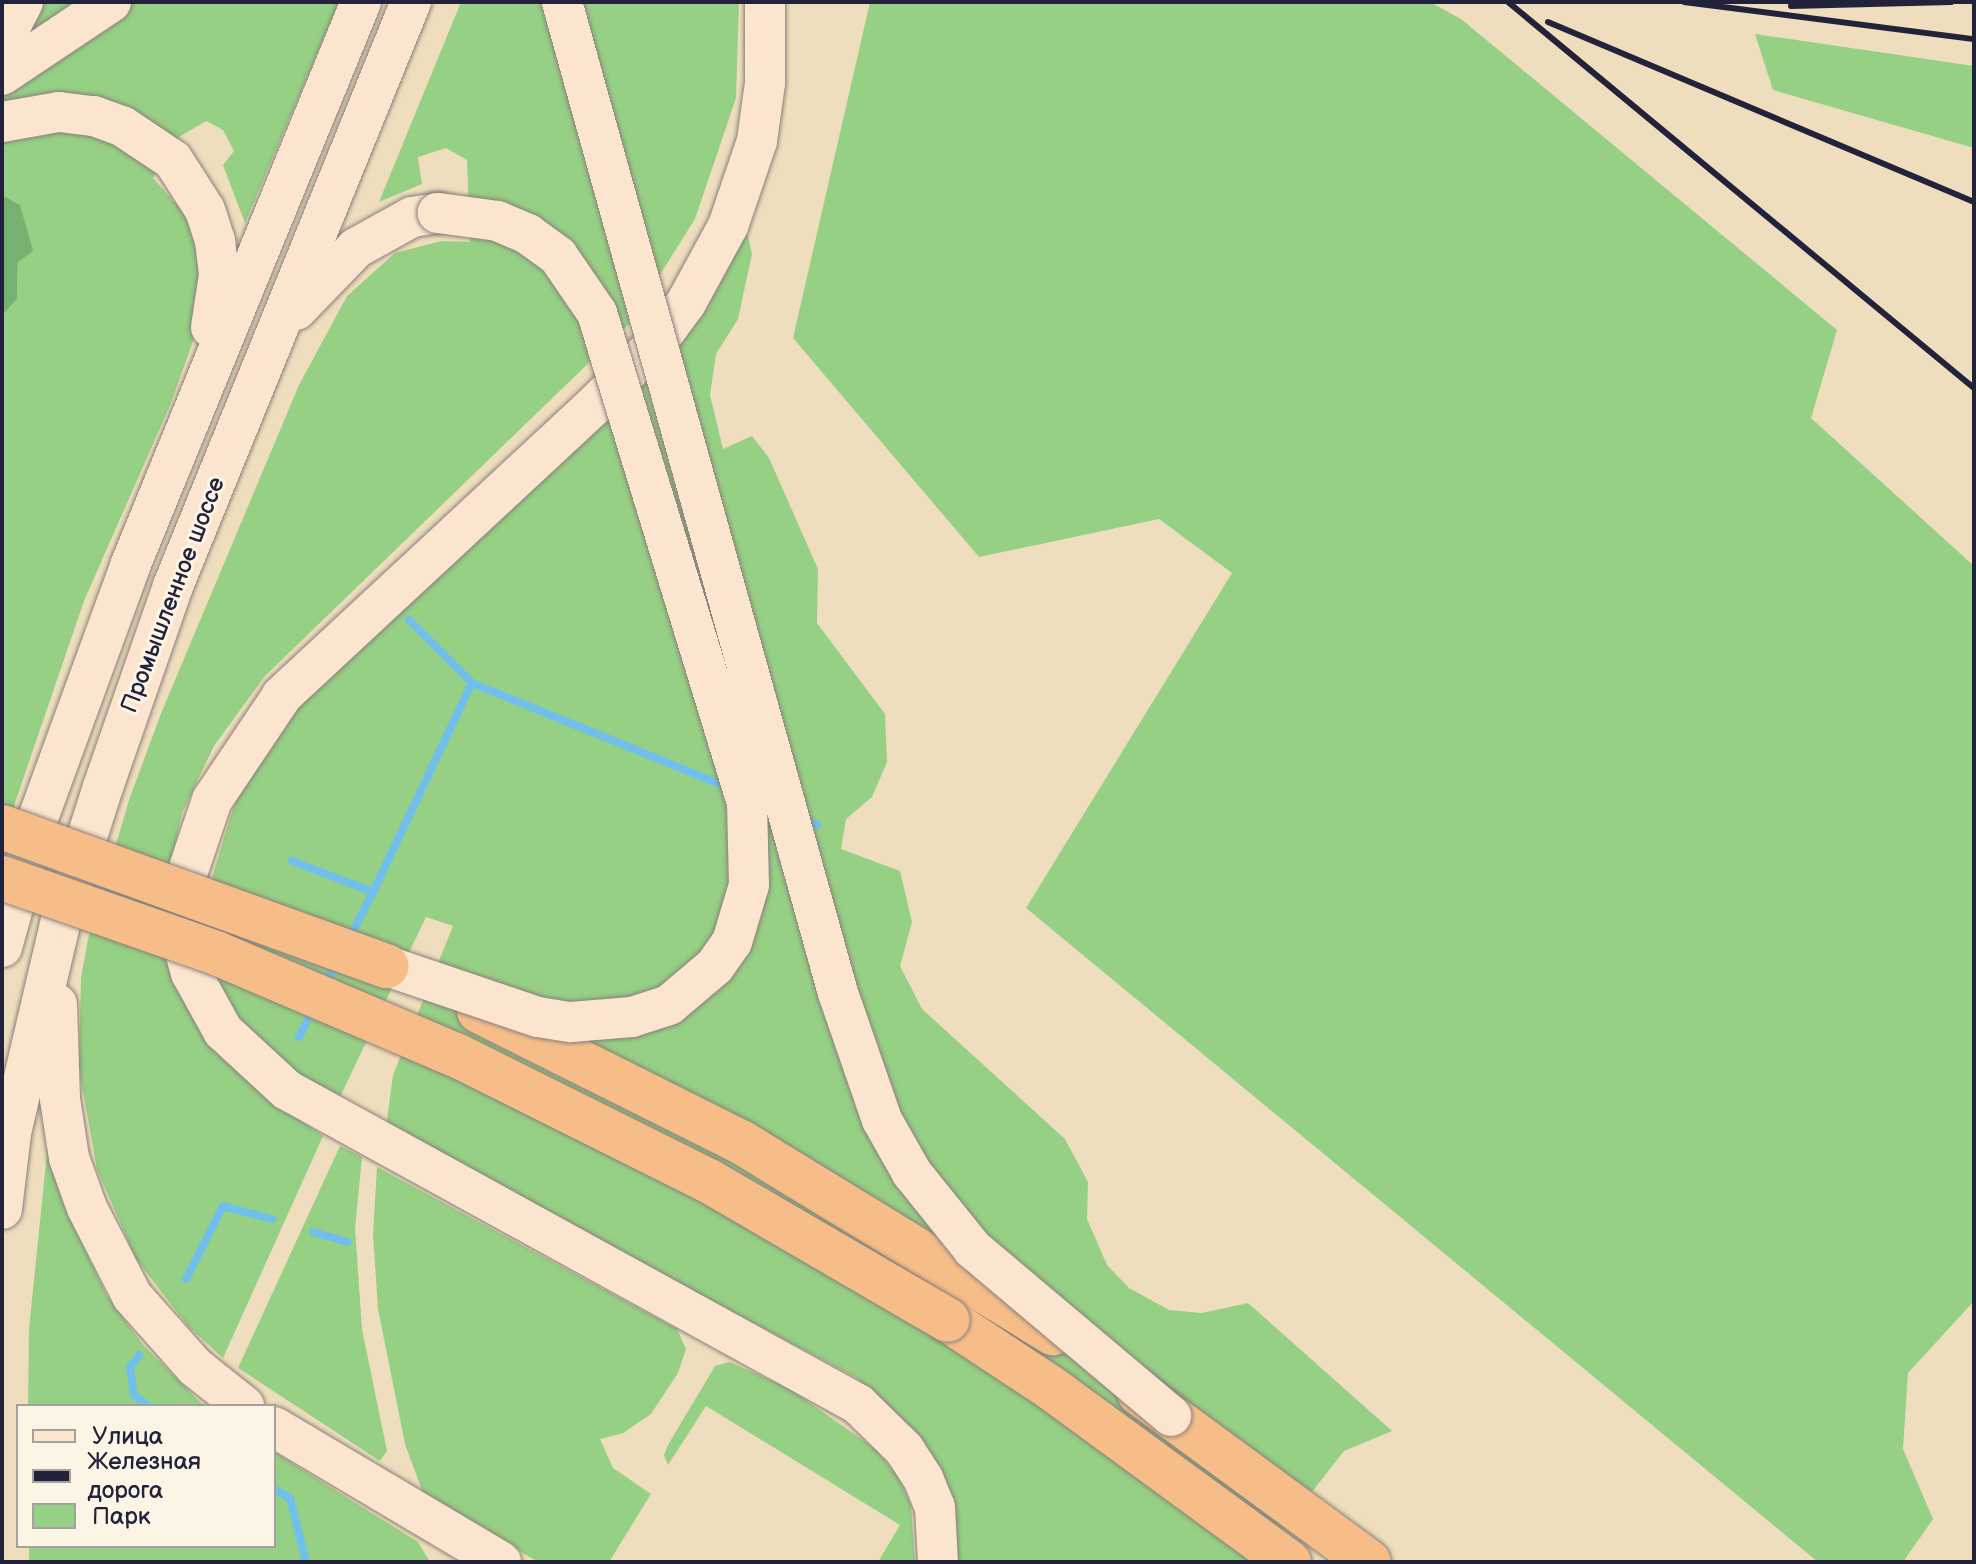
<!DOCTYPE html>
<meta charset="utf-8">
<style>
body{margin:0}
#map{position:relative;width:1976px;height:1564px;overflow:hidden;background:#efdebd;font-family:"Balsamiq Sans",sans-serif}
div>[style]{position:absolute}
.green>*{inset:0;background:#96d084}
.forest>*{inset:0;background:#78b272}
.stream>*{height:8px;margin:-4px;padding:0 4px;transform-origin:4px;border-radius:4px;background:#71c0ec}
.roads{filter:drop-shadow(0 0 2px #88807c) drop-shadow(0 0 2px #88807c)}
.secondary>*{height:40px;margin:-20px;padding:0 20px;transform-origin:20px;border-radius:20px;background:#fce5cf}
.trunk>*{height:44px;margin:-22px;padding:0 22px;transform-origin:22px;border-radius:22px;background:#f7bd88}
.rail>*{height:6px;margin:-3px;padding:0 3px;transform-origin:3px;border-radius:3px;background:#22223b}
.bridges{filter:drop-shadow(0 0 2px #88807c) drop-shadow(0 0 2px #88807c)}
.secondary-bridge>*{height:40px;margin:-20px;padding:0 20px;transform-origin:20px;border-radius:20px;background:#fce5cf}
.trunk-bridge>*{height:44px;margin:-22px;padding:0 22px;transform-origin:22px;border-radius:22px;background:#f7bd88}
span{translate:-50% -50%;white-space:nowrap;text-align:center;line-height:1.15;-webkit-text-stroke:6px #fcf5e5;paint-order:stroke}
.street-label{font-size:24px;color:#22223b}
.frame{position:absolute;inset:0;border:4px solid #22223b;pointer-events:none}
.legend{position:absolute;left:16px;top:1404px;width:260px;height:144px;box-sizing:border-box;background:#fcf5e5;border:2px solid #a5a1a1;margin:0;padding:10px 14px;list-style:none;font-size:24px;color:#22223b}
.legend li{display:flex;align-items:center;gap:16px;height:40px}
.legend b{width:40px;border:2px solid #a5a1a1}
</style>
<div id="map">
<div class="green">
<i style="clip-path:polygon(41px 2px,339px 2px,245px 223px,223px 165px,234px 151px,223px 130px,206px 121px,179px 137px,153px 178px,176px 204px,195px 214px,208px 299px,171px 403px,84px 601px,2px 841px,2px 316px,17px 299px,20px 205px,2px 195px,2px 76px)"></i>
<i style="clip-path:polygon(461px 2px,739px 2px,736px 98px,695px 219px,629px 324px,265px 676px,214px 746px,182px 813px,171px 864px,211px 1046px,262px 1093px,323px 1136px,223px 1358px,188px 1326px,136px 1259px,97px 1169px,79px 1069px,81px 978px,88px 939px,130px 797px,162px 711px,299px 385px,347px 296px,395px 253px,441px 241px,470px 242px,467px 160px,446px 148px,418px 157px,422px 184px,379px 202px)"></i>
<i style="clip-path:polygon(870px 2px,1430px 2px,1461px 19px,1837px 330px,1811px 418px,1974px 566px,1974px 1301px,1908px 1373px,1903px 1449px,1933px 1519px,1903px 1562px,1818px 1562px,1026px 908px,1232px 573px,1159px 519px,979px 557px,793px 338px)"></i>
<i style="clip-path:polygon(1755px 34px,1974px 66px,1974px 148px,1773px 90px)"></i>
<i style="clip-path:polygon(747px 232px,752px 254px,738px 319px,716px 354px,710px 395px,723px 449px,752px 436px,769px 458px,818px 569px,817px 623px,885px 714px,887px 762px,872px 797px,846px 819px,841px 849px,900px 871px,912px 922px,900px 966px,922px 1009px,1065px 1139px,1088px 1182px,1087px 1219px,1107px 1265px,1129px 1288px,1169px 1310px,1202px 1313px,1248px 1303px,1392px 1431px,1344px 1451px,1257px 1562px,954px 1562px,952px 1494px,922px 1441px,857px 1378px,386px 1128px,393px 1075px,453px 926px,426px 917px,338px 1101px,315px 1090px,249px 1034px,222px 999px,206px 927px,213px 874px,238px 793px,273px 739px,315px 686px,703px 307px)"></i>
<i style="clip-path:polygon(48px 1143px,62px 1201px,107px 1296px,143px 1345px,204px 1406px,28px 1406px,29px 1329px)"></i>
<i style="clip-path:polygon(340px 1146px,362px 1157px,355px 1228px,362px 1329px,387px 1451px,380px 1461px,238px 1368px)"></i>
<i style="clip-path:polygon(377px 1167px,677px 1329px,686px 1349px,678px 1373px,651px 1414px,623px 1433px,600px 1439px,613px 1468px,651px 1494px,609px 1562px,538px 1562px,423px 1493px,405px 1444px,378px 1309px,373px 1234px)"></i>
<i style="clip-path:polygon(730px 1362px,790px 1389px,874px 1448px,898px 1476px,911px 1505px,915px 1562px,878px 1562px,900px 1525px,706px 1406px,668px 1465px,664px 1455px,668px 1445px,715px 1366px)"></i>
<i style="clip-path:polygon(274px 1452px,418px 1542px,430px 1562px,29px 1562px,29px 1546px,274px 1546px)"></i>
</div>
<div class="forest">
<i style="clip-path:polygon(2px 195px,20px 205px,33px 251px,18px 262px,17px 299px,2px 316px)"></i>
</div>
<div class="stream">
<i style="left:409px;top:620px;width:89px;rotate:45deg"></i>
<i style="left:472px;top:683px;width:278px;rotate:22.2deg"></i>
<i style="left:801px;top:818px;width:18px;rotate:22deg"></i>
<i style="left:292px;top:861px;width:87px;rotate:20.9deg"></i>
<i style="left:373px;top:892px;width:231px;rotate:-64.7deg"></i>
<i style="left:350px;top:937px;width:51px;rotate:-62.9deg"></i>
<i style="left:324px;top:987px;width:30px;rotate:-63deg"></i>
<i style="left:299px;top:1037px;width:30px;rotate:-63deg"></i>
<i style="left:313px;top:1232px;width:36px;rotate:16deg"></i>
<i style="left:186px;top:1279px;width:82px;rotate:-63.1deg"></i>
<i style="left:223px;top:1206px;width:51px;rotate:14.9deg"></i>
<i style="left:139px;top:1355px;width:16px;rotate:125deg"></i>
<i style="left:130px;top:1368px;width:27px;rotate:82deg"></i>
<i style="left:134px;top:1395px;width:18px;rotate:38deg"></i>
<i style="left:274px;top:1489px;width:18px;rotate:29deg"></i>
<i style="left:290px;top:1498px;width:66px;rotate:76deg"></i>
</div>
<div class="roads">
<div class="secondary">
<i style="left:765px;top:2px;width:81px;rotate:90deg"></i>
<i style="left:765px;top:83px;width:59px;rotate:97.9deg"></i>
<i style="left:757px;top:141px;width:90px;rotate:108.8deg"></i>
<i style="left:728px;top:226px;width:88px;rotate:118.6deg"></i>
<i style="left:686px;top:303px;width:47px;rotate:126.4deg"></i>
<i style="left:658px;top:341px;width:86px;rotate:134.5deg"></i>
<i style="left:598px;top:402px;width:432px;rotate:137.1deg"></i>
<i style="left:282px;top:696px;width:125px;rotate:123.9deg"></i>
<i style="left:212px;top:800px;width:81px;rotate:108.7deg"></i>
<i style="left:186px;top:877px;width:63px;rotate:93.6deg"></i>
<i style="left:182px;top:940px;width:34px;rotate:75deg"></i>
<i style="left:191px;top:973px;width:66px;rotate:61.1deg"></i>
<i style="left:223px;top:1031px;width:87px;rotate:42.7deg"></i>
<i style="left:287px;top:1090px;width:652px;rotate:28.81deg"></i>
<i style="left:858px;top:1404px;width:64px;rotate:44.4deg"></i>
<i style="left:904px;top:1449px;width:35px;rotate:57deg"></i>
<i style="left:923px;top:1478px;width:31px;rotate:68deg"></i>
<i style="left:935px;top:1507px;width:55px;rotate:86.9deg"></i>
<i style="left:2px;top:43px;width:46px;rotate:-62.9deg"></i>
<i style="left:2px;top:75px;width:131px;rotate:-33.8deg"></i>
<i style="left:2px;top:122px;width:58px;rotate:-10deg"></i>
<i style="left:59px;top:112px;width:35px;rotate:7deg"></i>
<i style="left:94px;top:116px;width:30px;rotate:20deg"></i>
<i style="left:122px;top:126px;width:61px;rotate:33.7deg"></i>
<i style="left:173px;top:160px;width:59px;rotate:57.4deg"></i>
<i style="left:205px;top:210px;width:33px;rotate:72deg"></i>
<i style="left:215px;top:241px;width:34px;rotate:83deg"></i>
<i style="left:219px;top:275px;width:53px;rotate:98.7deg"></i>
<i style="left:296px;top:310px;width:86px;rotate:-45.9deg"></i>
<i style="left:356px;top:248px;width:64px;rotate:-29deg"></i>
<i style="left:412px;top:217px;width:26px;rotate:-9deg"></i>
<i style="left:2px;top:947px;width:134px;rotate:-74.4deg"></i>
<i style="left:38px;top:818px;width:268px;rotate:-69.9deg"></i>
<i style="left:130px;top:566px;width:609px;rotate:-67.73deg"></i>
<i style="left:57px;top:1004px;width:95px;rotate:88.2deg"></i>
<i style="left:60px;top:1099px;width:60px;rotate:81.3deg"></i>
<i style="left:69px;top:1158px;width:53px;rotate:70.2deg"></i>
<i style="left:87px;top:1208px;width:99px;rotate:62.9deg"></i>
<i style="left:132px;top:1296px;width:95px;rotate:48.4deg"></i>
<i style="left:195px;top:1367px;width:63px;rotate:38.5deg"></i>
<i style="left:2px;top:1209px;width:77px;rotate:-83.2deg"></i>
<i style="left:11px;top:1133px;width:223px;rotate:-76.8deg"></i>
<i style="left:62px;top:916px;width:135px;rotate:-72.4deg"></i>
<i style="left:103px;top:787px;width:213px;rotate:-70.8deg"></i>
<i style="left:173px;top:586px;width:631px;rotate:-67.83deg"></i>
<i style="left:274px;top:1427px;width:264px;rotate:30.7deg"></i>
</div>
<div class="trunk">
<i style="left:479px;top:1011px;width:293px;rotate:26.6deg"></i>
<i style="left:741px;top:1142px;width:366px;rotate:31.5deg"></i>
<i style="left:948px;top:1320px;width:123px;rotate:33.4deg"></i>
<i style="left:1051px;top:1388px;width:295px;rotate:36.2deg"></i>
<i style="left:1139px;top:1393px;width:285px;rotate:36.3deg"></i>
</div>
</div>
<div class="rail">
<i style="left:1508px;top:2px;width:605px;rotate:39.64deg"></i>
<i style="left:1684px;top:2px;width:292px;rotate:7.3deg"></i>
<i style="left:1791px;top:6px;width:160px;rotate:-1.4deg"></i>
<i style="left:1548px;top:22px;width:462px;rotate:22.9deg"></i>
</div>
<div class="bridges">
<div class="secondary-bridge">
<i style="left:562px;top:2px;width:1029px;rotate:74.44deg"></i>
<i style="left:838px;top:993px;width:134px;rotate:70.9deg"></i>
<i style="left:882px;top:1120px;width:61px;rotate:60.5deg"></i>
<i style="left:912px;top:1173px;width:97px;rotate:51.2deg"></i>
<i style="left:973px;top:1249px;width:259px;rotate:40.1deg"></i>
<i style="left:387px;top:966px;width:159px;rotate:18.7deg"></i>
<i style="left:538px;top:1017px;width:33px;rotate:9deg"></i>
<i style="left:571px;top:1022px;width:61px;rotate:-4.7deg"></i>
<i style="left:632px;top:1017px;width:39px;rotate:-18deg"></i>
<i style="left:669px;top:1005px;width:60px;rotate:-40.3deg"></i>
<i style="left:715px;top:966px;width:29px;rotate:-55deg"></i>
<i style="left:732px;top:942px;width:59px;rotate:-73.4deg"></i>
<i style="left:749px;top:885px;width:82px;rotate:-91.4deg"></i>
<i style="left:747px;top:803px;width:512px;rotate:-107.02deg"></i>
<i style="left:597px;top:313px;width:69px;rotate:-124.4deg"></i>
<i style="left:558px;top:256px;width:37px;rotate:-144deg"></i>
<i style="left:528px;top:234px;width:33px;rotate:-157deg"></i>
<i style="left:498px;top:221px;width:61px;rotate:-172.4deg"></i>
</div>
<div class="trunk-bridge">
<i style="left:2px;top:827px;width:409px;rotate:19.9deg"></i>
<i style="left:2px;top:878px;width:227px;rotate:19.3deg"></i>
<i style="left:216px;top:953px;width:263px;rotate:23.1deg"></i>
<i style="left:458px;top:1056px;width:280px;rotate:26.5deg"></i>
<i style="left:709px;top:1181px;width:276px;rotate:30.2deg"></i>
</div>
</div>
<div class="street-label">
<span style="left:173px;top:595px;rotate:-69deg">Промышленное шоссе</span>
</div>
<div class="frame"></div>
<ul class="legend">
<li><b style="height:10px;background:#fce5cf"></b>Улица</li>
<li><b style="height:10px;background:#22223b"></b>Железная дорога</li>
<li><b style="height:22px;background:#96d084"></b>Парк</li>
</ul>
</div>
